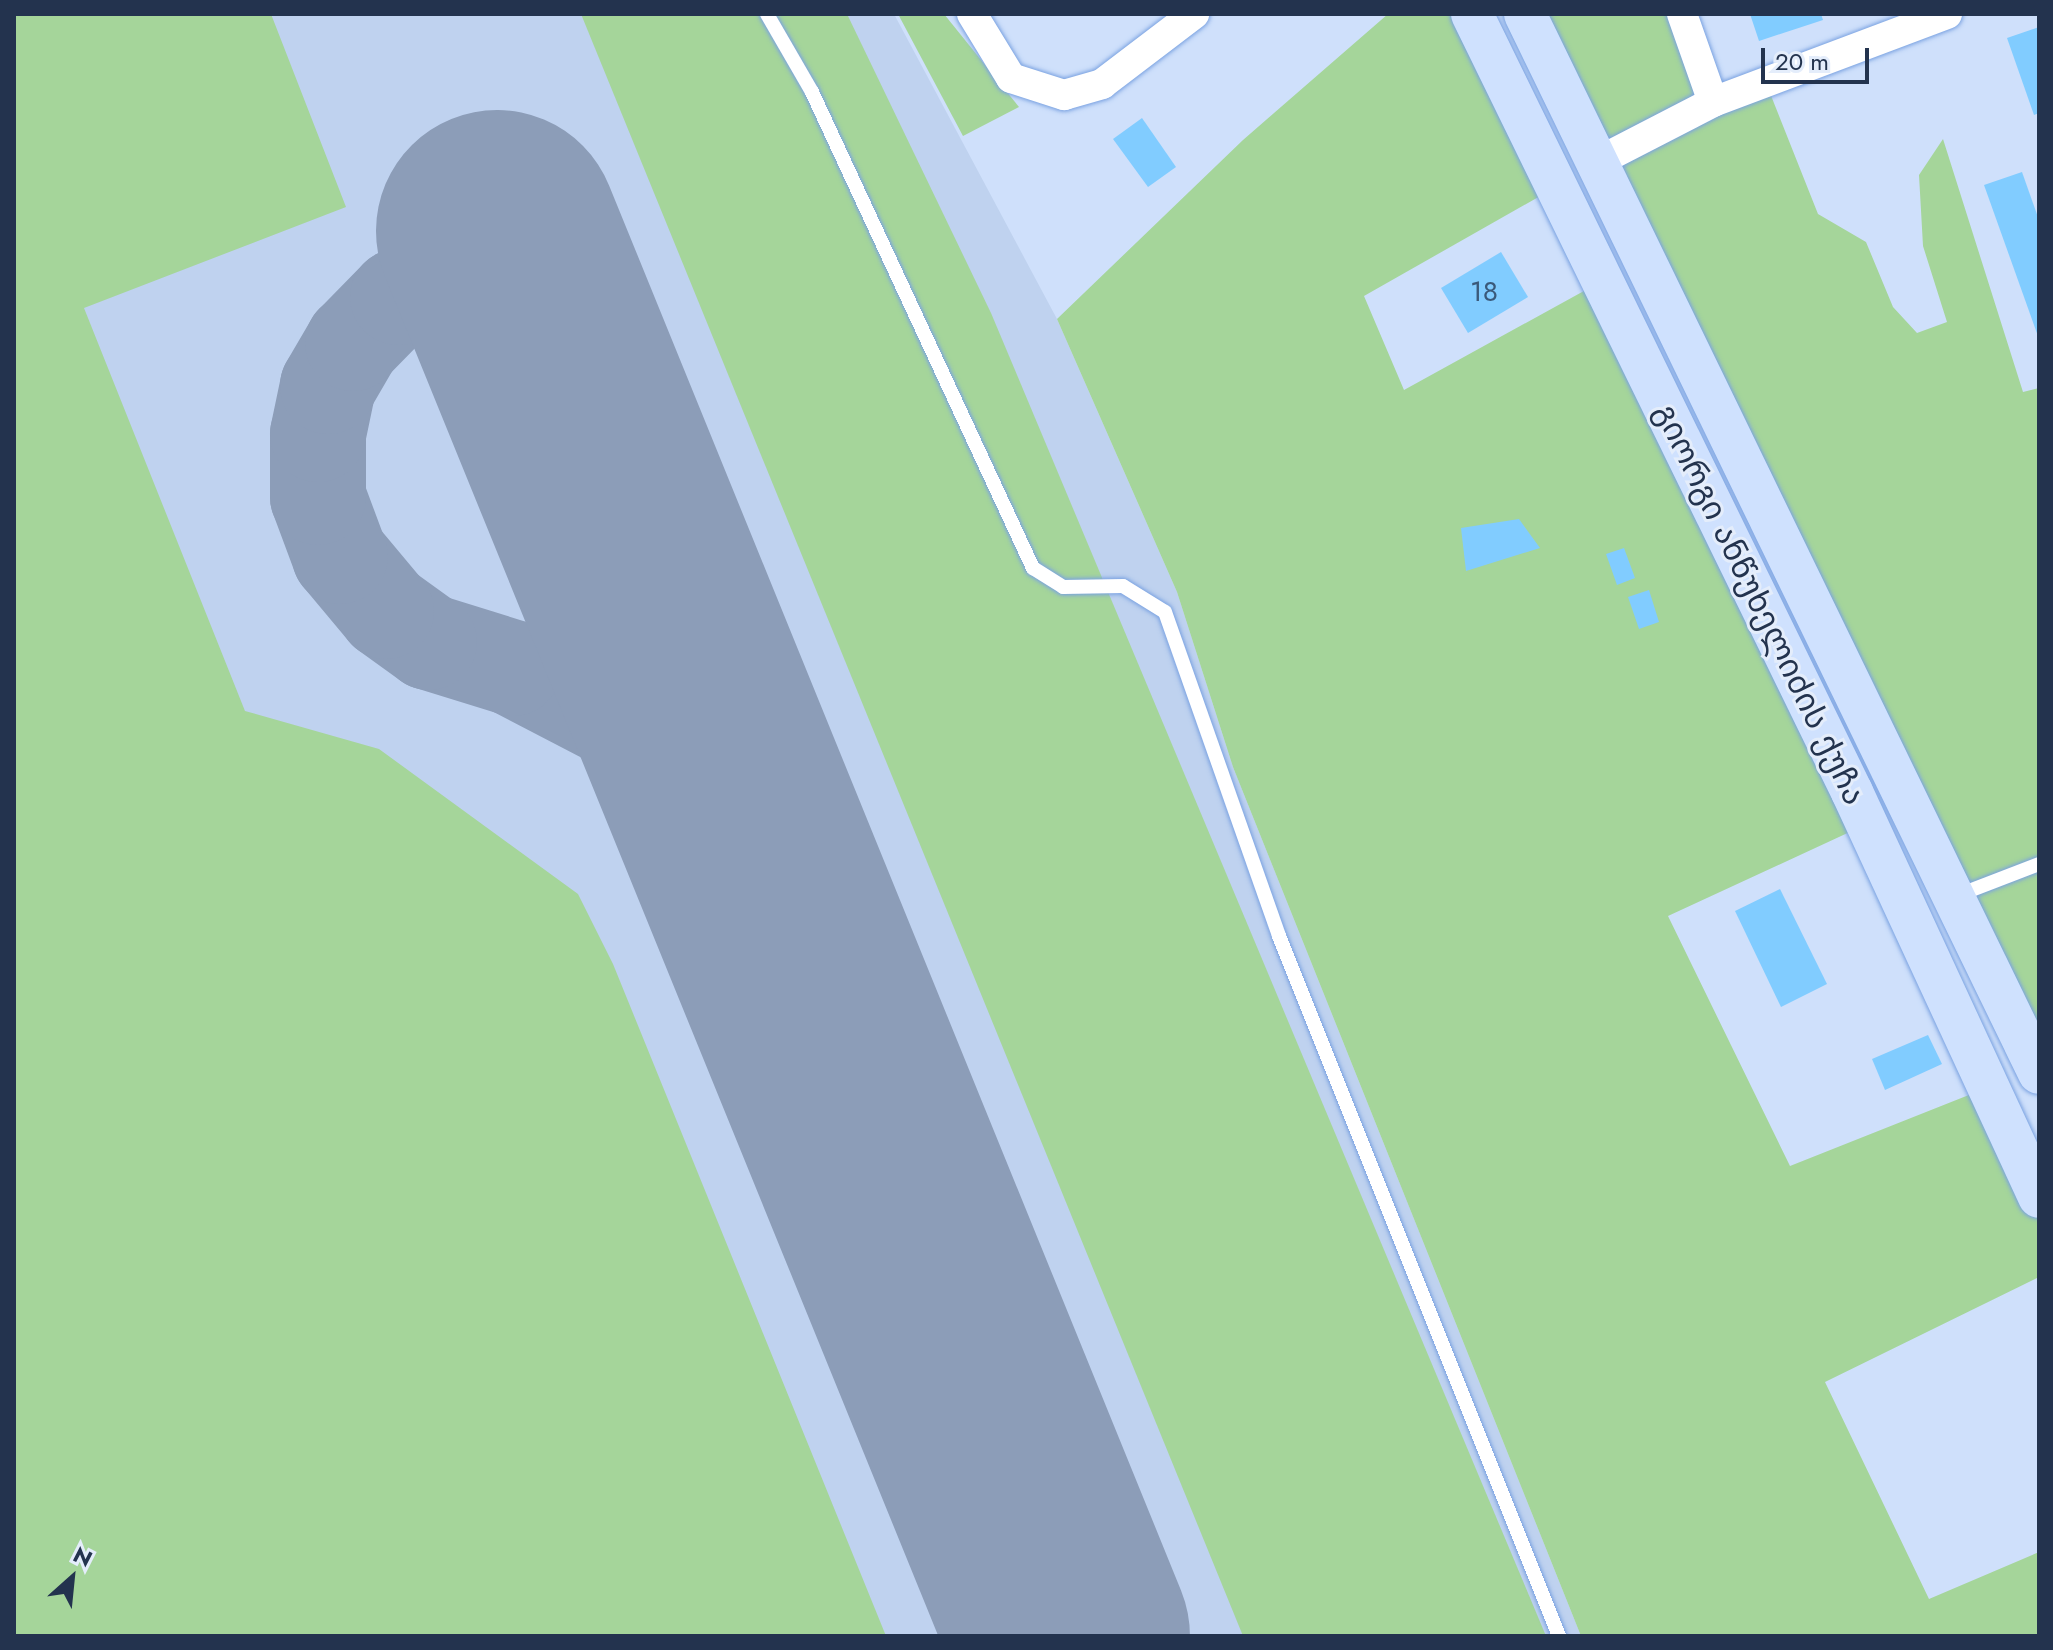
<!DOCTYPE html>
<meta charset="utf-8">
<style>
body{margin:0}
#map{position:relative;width:2053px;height:1650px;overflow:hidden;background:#cfe0fb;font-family:Jost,"Noto Sans Georgian",sans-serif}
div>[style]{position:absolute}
.built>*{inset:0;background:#bfd2ef}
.green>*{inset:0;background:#a5d59a}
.taxiway>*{height:96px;margin:-48px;padding:0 48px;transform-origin:48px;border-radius:48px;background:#8c9db8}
.runway>*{height:242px;margin:-121px;padding:0 121px;transform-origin:121px;border-radius:121px;background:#8c9db8}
.building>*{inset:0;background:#81ccff}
.roads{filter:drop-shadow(0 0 2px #7aa2e1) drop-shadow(0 0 2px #7aa2e1)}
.lane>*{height:14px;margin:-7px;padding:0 7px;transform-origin:7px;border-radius:7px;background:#fff}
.street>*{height:30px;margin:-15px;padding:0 15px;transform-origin:15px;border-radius:15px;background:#fff}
.secondary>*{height:42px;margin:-21px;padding:0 21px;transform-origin:21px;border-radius:21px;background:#cfe1fe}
span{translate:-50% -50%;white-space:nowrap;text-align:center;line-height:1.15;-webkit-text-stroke:6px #e4edfb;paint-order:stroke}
.number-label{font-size:28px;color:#3a597a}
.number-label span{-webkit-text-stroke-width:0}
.street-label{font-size:32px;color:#23334e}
.frame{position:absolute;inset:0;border:16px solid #23334e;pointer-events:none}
.north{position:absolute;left:32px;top:1538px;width:80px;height:80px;-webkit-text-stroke:6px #e4edfb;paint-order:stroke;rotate:27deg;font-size:22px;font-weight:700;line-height:32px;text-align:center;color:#23334e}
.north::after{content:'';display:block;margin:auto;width:28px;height:36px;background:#23334e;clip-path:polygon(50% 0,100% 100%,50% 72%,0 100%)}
.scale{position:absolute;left:1761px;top:48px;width:108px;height:36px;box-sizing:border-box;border:4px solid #23334e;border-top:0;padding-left:10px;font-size:24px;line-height:28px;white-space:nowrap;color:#23334e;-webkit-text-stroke:6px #e4edfb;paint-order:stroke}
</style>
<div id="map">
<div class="built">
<i style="clip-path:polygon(14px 14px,894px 14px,1057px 319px,1177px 592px,1233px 767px,1581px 1636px,14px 1636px)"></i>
</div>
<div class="green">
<i style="clip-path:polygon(14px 14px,271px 14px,346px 207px,84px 308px,245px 711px,379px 749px,578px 894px,613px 964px,886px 1636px,14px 1636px)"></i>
<i style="clip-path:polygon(581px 14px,847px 14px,991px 313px,1546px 1636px,1243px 1636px)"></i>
<i style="clip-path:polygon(898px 14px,944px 14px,1019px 107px,963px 136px)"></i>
<i style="clip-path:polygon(1388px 14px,1472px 14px,1556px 187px,1364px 296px,1404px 390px,1602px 281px,1867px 824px,1668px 916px,1790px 1166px,1989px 1087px,2039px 1197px,2039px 1277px,1825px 1382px,1929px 1599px,2039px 1552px,2039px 1636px,1581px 1636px,1233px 767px,1177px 592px,1057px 319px,1243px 140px)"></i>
<i style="clip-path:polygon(1525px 14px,1677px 14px,1709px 107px,1766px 83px,1818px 214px,1866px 242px,1893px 307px,1917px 333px,1947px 322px,1923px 246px,1919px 175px,1943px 139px,2023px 392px,2039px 388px,2039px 1053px)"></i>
</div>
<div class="taxiway">
<i style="left:779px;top:924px;width:116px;rotate:-113.5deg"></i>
<i style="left:733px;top:818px;width:99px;rotate:-139.5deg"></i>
<i style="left:658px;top:754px;width:59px;rotate:-143.3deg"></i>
<i style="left:611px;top:719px;width:110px;rotate:-152.5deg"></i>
<i style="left:513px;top:668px;width:88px;rotate:-162.8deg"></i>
<i style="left:429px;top:642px;width:53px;rotate:-144.2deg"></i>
<i style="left:386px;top:611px;width:72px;rotate:-129.9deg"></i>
<i style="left:340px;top:556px;width:63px;rotate:-110.4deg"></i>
<i style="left:318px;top:497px;width:63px;rotate:-90deg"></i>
<i style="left:318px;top:434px;width:49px;rotate:-78.2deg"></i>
<i style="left:328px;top:386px;width:50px;rotate:-59.8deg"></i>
<i style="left:353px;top:343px;width:64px;rotate:-45.6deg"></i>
<i style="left:398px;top:297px;width:71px;rotate:-25.8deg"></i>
<i style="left:462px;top:266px;width:48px;rotate:-3.6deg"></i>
<i style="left:510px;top:263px;width:76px;rotate:3.8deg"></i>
<i style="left:586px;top:268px;width:287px;rotate:68.8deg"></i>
<i style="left:690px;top:536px;width:430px;rotate:76.4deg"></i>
</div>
<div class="runway">
<i style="left:497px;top:231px;width:1517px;rotate:67.85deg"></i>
</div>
<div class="building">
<i style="clip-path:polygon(1750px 14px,1821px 14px,1823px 20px,1759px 41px)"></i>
<i style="clip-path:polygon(2039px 27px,2039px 113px,2034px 115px,2007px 38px)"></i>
<i style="clip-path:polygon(1142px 118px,1176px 167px,1148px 187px,1113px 139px)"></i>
<i style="clip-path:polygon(2022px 172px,2039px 220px,2039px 339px,1984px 185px)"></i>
<i style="clip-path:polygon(1501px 252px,1528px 297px,1468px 333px,1441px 288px)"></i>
<i style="clip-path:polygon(1519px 519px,1540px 548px,1466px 571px,1461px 528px)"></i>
<i style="clip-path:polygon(1624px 548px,1635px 578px,1617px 585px,1606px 554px)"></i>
<i style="clip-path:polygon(1649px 590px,1659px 622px,1639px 629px,1628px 597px)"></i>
<i style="clip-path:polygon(1780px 889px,1827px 984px,1781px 1007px,1735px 911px)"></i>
<i style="clip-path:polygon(1928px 1035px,1942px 1064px,1885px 1090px,1872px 1059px)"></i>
</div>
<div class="roads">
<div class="lane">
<i style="left:767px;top:14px;width:90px;rotate:60deg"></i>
<i style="left:812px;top:92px;width:525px;rotate:65.1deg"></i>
<i style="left:1033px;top:568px;width:36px;rotate:32deg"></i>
<i style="left:1063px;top:587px;width:60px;rotate:-1deg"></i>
<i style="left:1123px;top:586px;width:49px;rotate:31.8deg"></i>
<i style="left:1165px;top:612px;width:343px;rotate:70.6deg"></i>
<i style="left:1279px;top:936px;width:754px;rotate:68.2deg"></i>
<i style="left:1956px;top:896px;width:89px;rotate:-21.1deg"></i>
</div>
<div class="street">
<i style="left:972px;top:14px;width:75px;rotate:58.6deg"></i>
<i style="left:1011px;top:78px;width:56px;rotate:17.8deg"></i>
<i style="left:1064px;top:95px;width:40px;rotate:-16deg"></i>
<i style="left:1102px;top:84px;width:116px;rotate:-37.3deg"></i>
<i style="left:1682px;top:14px;width:93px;rotate:70.6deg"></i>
<i style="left:1713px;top:102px;width:250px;rotate:-20.6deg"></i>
<i style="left:1597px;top:162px;width:131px;rotate:-27.3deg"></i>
</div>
<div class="secondary">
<i style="left:1472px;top:14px;width:866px;rotate:63.97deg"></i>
<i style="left:1852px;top:792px;width:446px;rotate:65.2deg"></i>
<i style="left:1525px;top:14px;width:1177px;rotate:64.11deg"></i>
</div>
</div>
<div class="number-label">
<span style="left:1484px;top:292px">18</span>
</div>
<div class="street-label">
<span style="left:1760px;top:604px;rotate:64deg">გიორგი ანწუხელიძის ქუჩა</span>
</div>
<div class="frame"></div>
<div class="north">N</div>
<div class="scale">20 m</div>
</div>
